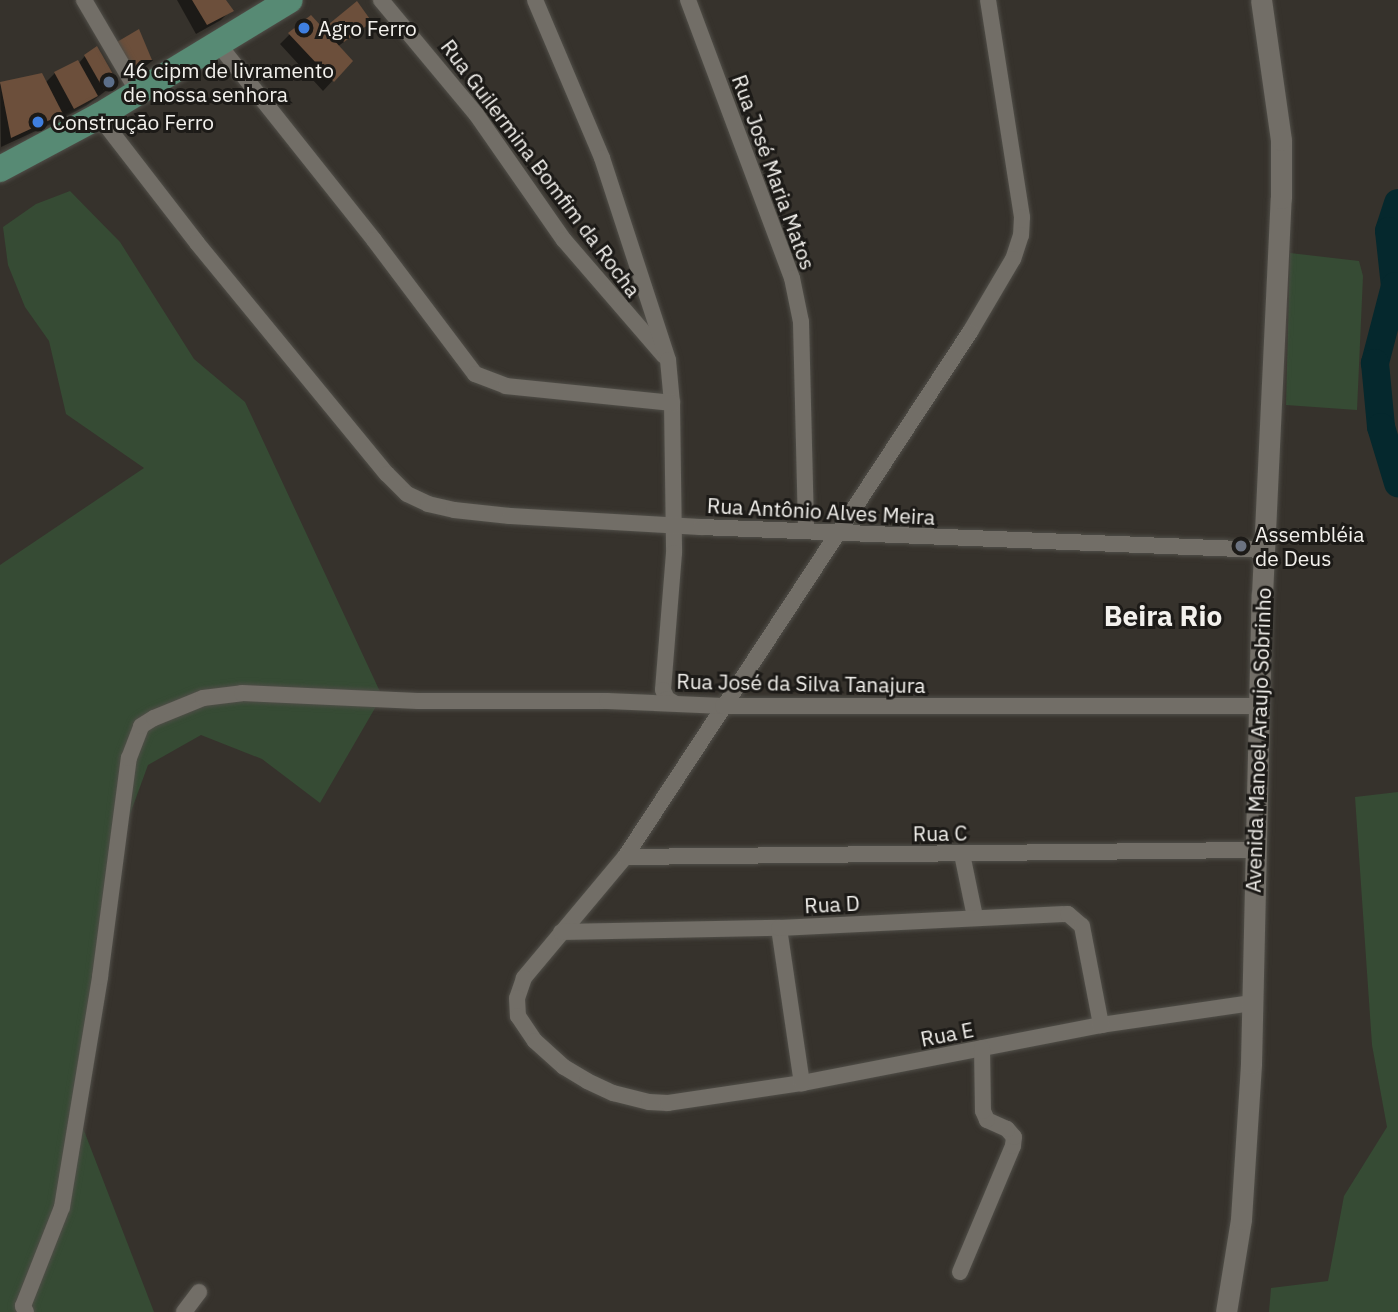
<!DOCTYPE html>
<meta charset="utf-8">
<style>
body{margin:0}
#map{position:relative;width:1398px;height:1312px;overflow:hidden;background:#36322c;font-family:"IBM Plex Sans",sans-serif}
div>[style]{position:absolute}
.green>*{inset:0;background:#364b34}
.shadow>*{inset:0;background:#0007}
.river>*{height:28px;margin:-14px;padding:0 14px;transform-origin:14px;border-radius:14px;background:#05282d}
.building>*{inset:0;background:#6c4f3b}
.roads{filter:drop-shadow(0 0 2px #504e48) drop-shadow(0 0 2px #504e48)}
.minor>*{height:16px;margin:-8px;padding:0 8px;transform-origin:8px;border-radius:8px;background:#726e67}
.tertiary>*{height:21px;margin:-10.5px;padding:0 10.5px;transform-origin:10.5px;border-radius:10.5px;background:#726e67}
.primary>*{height:26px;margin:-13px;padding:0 13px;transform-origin:13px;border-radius:13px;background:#578a74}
.dots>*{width:19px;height:19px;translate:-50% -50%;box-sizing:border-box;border:4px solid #1c1a17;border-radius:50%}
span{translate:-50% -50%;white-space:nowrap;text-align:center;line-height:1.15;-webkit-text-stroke:6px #1c1a17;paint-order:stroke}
.poi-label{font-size:21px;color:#f3f1ed}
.left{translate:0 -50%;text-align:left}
.street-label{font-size:21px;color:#f3f1ed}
.district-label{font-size:28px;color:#f3f1ed;font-weight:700}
</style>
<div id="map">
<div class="green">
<i style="clip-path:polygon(70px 191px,120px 242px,194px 359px,245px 402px,382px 696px,320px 803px,262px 759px,201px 735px,148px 765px,104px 885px,76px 1110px,154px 1312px,0 1312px,0 565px,144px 468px,66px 414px,49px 341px,25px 307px,8px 265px,3px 227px,36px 204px)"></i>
<i style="clip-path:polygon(1290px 253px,1359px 261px,1363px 276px,1357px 410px,1286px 405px)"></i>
<i style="clip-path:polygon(1398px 792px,1398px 1312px,1269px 1312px,1271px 1288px,1328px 1281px,1344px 1196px,1387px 1127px,1372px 1045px,1355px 797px)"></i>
</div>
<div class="shadow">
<i style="clip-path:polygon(177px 0,224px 0,231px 10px,221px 20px,196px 34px)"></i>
<i style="clip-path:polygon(357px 3px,363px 28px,337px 47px,351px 61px,323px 91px,280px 44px,290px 34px,324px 32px)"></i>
<i style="clip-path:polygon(85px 56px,116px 83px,86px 106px,63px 118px,61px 114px,51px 124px,1px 147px,0 84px,41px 75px,45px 83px,55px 73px,78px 64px)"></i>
</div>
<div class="river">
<i style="left:1398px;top:203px;width:29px;rotate:108deg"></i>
<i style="left:1389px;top:231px;width:55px;rotate:83.8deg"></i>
<i style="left:1395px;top:286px;width:80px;rotate:104.6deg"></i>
<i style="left:1375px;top:363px;width:64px;rotate:84.6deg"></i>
<i style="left:1381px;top:427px;width:59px;rotate:73.1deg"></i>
</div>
<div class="building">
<i style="clip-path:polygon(192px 0,226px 0,234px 11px,207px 25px)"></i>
<i style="clip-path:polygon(357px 1px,372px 22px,344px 42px,329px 24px)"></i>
<i style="clip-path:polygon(311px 15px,353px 61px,334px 82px,288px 33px)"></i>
<i style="clip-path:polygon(139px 29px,152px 60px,134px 72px,117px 42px)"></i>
<i style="clip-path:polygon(97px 46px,118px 83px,104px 90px,84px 55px)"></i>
<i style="clip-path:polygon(78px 60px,98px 96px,74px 109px,54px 72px)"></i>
<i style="clip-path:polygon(42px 73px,63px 114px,11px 138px,0 82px)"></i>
</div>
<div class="roads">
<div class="minor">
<i style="left:84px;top:0;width:107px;rotate:59.6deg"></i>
<i style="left:381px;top:0;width:148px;rotate:50.2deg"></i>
<i style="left:476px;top:114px;width:154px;rotate:55.1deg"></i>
<i style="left:564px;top:240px;width:153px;rotate:49.2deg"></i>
<i style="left:535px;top:0;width:172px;rotate:67deg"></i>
<i style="left:602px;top:158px;width:213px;rotate:71.9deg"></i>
<i style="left:668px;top:360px;width:43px;rotate:84.7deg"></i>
<i style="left:672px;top:403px;width:150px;rotate:89.2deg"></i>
<i style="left:674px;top:553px;width:137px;rotate:94.6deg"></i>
<i style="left:663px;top:690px;width:10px;rotate:66deg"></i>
<i style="left:667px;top:699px;width:8px;rotate:30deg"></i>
<i style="left:688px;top:0;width:297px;rotate:69.5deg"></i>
<i style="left:792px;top:278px;width:45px;rotate:78.4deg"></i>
<i style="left:801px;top:322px;width:208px;rotate:88.6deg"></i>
<i style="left:988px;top:0;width:220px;rotate:81.1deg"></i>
<i style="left:1022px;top:217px;width:18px;rotate:93deg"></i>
<i style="left:1021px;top:235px;width:25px;rotate:108deg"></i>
<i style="left:1013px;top:259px;width:85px;rotate:120.5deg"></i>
<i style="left:970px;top:332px;width:628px;rotate:123.31deg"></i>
<i style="left:625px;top:857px;width:158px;rotate:129.9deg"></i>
<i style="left:524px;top:978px;width:21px;rotate:109deg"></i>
<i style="left:517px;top:998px;width:18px;rotate:87deg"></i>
<i style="left:518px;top:1016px;width:30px;rotate:56deg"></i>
<i style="left:535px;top:1041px;width:39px;rotate:42deg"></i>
<i style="left:564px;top:1067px;width:27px;rotate:31deg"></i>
<i style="left:587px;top:1081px;width:29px;rotate:25deg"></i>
<i style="left:613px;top:1093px;width:37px;rotate:14deg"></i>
<i style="left:649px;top:1102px;width:19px;rotate:3deg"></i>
<i style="left:668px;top:1103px;width:135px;rotate:-8.5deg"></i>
<i style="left:802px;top:1083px;width:305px;rotate:-11deg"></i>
<i style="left:1101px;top:1025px;width:153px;rotate:-8.3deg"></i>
<i style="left:219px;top:45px;width:249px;rotate:51.5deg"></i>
<i style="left:374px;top:240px;width:168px;rotate:53deg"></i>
<i style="left:475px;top:374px;width:33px;rotate:21deg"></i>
<i style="left:506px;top:386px;width:167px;rotate:5.8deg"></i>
<i style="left:99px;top:116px;width:160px;rotate:52.3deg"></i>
<i style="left:197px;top:243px;width:299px;rotate:50.6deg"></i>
<i style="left:387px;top:474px;width:28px;rotate:45deg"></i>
<i style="left:407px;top:494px;width:23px;rotate:25deg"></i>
<i style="left:428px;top:504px;width:27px;rotate:13deg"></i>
<i style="left:454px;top:510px;width:56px;rotate:6.1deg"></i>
<i style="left:510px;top:516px;width:191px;rotate:3.3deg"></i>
<i style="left:701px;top:527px;width:563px;rotate:2.34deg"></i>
<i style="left:962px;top:854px;width:64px;rotate:78.3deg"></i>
<i style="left:625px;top:857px;width:630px;rotate:-0.64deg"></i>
<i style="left:779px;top:928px;width:157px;rotate:81.6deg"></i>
<i style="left:561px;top:932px;width:218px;rotate:-1.1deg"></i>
<i style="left:779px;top:928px;width:289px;rotate:-2.8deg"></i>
<i style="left:1068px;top:914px;width:18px;rotate:41deg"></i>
<i style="left:1082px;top:926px;width:101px;rotate:79.1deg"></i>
<i style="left:960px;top:1272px;width:137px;rotate:-67.2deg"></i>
<i style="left:1013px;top:1146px;width:9px;rotate:-84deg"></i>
<i style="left:1014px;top:1137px;width:11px;rotate:-131deg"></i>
<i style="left:1007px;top:1129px;width:22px;rotate:-156deg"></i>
<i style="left:987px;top:1120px;width:10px;rotate:-114deg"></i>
<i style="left:983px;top:1111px;width:63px;rotate:-90.9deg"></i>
<i style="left:26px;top:1312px;width:7px;rotate:-117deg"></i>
<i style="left:23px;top:1306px;width:106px;rotate:-68.5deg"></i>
<i style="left:62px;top:1207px;width:233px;rotate:-80.6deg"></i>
<i style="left:100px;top:977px;width:221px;rotate:-82.5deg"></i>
<i style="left:129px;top:758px;width:34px;rotate:-69deg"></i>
<i style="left:141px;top:726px;width:15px;rotate:-32deg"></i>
<i style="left:154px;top:718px;width:53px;rotate:-22.2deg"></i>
<i style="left:203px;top:698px;width:39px;rotate:-7deg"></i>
<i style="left:242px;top:693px;width:176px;rotate:2.6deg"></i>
<i style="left:418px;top:701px;width:189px"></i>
<i style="left:607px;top:701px;width:116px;rotate:2.5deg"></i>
<i style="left:723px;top:706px;width:537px"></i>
<i style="left:184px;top:1312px;width:25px;rotate:-53deg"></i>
</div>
<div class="tertiary">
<i style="left:1226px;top:1312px;width:94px;rotate:-80.8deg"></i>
<i style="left:1241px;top:1219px;width:156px;rotate:-86.3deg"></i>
<i style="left:1251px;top:1063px;width:468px;rotate:-88.7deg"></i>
<i style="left:1262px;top:595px;width:397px;rotate:-87.3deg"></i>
<i style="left:1281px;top:198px;width:58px;rotate:-90deg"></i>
<i style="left:1281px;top:140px;width:141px;rotate:-98.1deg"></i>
</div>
<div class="primary">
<i style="left:0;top:169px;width:112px;rotate:-28.2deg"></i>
<i style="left:99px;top:116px;width:223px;rotate:-31.3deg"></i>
</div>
</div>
<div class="dots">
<i style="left:304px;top:28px;background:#3f7fe0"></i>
<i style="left:109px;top:82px;background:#5c6f8a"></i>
<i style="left:38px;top:122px;background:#3f7fe0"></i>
<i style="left:1241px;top:546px;background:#6b7280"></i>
</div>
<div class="poi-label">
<span class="left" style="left:318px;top:28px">Agro Ferro</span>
<span class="left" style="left:123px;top:82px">46 cipm de livramento<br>de nossa senhora</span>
<span class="left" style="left:52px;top:122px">Construção Ferro</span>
<span class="left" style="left:1255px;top:546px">Assembléia<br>de Deus</span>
</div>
<div class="street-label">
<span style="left:541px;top:168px;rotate:53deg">Rua Guilermina Bomfim da Rocha</span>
<span style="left:774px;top:172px;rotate:70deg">Rua José Maria Matos</span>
<span style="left:821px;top:511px;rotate:3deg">Rua Antônio Alves Meira</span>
<span style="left:801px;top:683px;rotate:1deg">Rua José da Silva Tanajura</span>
<span style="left:1258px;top:740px;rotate:-88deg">Avenida Manoel Araujo Sobrinho</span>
<span style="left:940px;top:833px;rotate:-1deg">Rua C</span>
<span style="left:832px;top:904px;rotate:-3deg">Rua D</span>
<span style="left:947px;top:1034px;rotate:-11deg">Rua E</span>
</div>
<div class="district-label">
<span style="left:1163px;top:616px">Beira Rio</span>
</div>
</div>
